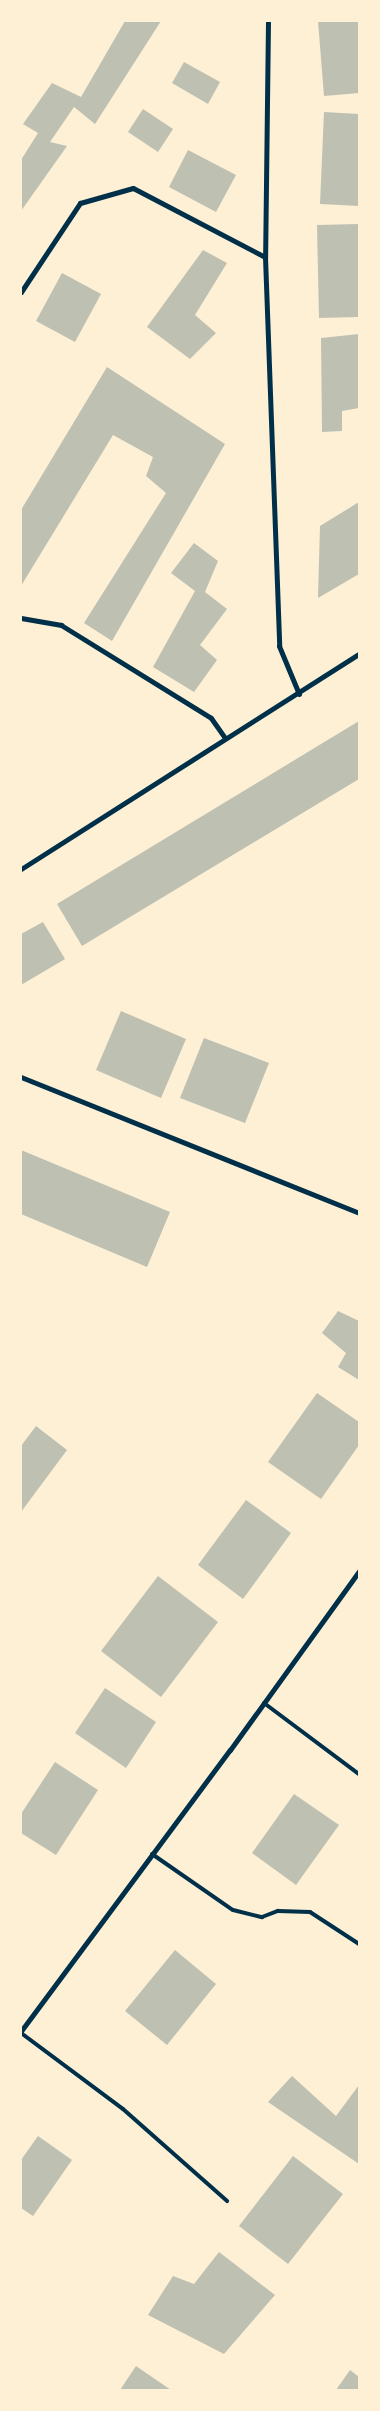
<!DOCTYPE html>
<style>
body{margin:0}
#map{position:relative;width:380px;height:2411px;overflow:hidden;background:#fdf0d5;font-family:Quicksand,sans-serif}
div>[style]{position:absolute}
.building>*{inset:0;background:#bec0b2}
.service>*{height:4px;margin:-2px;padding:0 2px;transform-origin:2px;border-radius:2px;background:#003049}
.minor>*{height:5px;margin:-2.5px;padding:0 2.5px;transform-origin:2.5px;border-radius:2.5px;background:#003049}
span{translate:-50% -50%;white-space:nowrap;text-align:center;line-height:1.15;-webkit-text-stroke:5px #fdf0d5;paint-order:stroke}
.frame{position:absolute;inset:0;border:22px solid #fdf0d5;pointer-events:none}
</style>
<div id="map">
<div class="building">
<i style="clip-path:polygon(125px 21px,161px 21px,95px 124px,74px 107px,50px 142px,67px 146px,21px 211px,21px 160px,38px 133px,23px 124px,52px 83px,81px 97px)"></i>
<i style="clip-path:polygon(318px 21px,359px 21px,359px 93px,324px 96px)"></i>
<i style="clip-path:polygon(184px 62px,220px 82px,208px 104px,172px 83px)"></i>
<i style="clip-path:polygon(143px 109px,173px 129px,158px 152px,128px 132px)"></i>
<i style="clip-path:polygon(324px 112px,359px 114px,359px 206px,320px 204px)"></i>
<i style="clip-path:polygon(188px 150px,236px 175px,216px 212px,169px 187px)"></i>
<i style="clip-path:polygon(359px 224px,359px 317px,319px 318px,317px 225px)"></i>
<i style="clip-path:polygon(203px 250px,227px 263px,195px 315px,216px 333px,190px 359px,147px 327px)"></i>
<i style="clip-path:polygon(62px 273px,101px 294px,75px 342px,36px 321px)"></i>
<i style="clip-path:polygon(359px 334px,359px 408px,342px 411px,342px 431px,322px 432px,321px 338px)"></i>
<i style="clip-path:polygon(107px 367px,225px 444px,112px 641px,84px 623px,166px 493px,146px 476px,153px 457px,113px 435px,21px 586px,21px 510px)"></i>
<i style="clip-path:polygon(359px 502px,359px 574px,318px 598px,320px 526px)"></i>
<i style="clip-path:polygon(194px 543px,218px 561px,205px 592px,227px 609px,200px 645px,217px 660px,194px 692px,153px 667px,195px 591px,171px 573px)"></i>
<i style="clip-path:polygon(359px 721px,359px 779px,82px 946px,57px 904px)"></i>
<i style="clip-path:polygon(43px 922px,65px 959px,21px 985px,21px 934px)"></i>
<i style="clip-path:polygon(121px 1011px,186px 1039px,161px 1098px,96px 1070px)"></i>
<i style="clip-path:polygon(204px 1038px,269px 1063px,245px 1123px,180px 1098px)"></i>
<i style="clip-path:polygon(21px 1150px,170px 1212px,147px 1267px,21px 1214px)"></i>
<i style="clip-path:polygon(338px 1311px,359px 1321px,359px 1380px,338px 1367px,346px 1353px,322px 1333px)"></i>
<i style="clip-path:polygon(317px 1393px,359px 1422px,359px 1445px,321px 1499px,268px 1462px)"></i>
<i style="clip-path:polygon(36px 1426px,67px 1450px,21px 1512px,21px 1446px)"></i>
<i style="clip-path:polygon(246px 1500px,291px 1533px,243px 1599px,198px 1565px)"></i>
<i style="clip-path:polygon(158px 1576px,218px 1622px,161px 1697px,101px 1651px)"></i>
<i style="clip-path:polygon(105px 1688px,156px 1722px,126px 1768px,75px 1733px)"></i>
<i style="clip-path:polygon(55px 1762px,98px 1790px,56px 1855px,21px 1833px,21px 1814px)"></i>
<i style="clip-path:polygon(294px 1794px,339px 1825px,296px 1885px,252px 1853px)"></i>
<i style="clip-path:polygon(175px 1950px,216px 1984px,167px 2045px,125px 2011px)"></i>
<i style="clip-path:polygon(292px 2076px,336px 2116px,359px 2085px,359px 2164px,268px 2102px)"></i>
<i style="clip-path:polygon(38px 2136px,72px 2160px,33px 2216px,21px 2208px,21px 2160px)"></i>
<i style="clip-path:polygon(293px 2156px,343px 2194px,288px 2264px,239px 2226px)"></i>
<i style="clip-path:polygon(219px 2252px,275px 2295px,224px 2354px,148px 2315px,173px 2276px,194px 2284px)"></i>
<i style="clip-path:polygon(136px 2366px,171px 2390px,120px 2390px)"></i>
<i style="clip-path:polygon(350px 2370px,359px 2377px,359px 2390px,336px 2390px)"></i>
</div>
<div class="service">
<i style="left:264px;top:1703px;width:119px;rotate:36.8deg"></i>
<i style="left:152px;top:1854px;width:98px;rotate:34.7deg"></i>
<i style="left:233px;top:1910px;width:30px;rotate:14deg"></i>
<i style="left:262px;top:1917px;width:17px;rotate:-21deg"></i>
<i style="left:278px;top:1911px;width:32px;rotate:2deg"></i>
<i style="left:310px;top:1912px;width:59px;rotate:33.1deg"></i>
<i style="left:21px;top:2033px;width:127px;rotate:36.7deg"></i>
<i style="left:123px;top:2109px;width:139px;rotate:41.5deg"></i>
</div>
<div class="minor">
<i style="left:268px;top:21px;width:236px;rotate:90.7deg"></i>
<i style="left:265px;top:257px;width:389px;rotate:87.9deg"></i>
<i style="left:279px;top:646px;width:52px;rotate:67.4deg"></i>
<i style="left:21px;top:292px;width:107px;rotate:-56.5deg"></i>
<i style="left:80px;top:203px;width:55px;rotate:-15.8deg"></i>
<i style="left:133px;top:188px;width:149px;rotate:27.6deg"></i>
<i style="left:21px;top:618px;width:41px;rotate:9.9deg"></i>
<i style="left:61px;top:625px;width:176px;rotate:31.8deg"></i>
<i style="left:211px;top:718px;width:24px;rotate:55deg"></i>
<i style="left:21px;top:869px;width:401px;rotate:-32.5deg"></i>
<i style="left:21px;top:1077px;width:364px;rotate:21.9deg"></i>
<i style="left:21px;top:2031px;width:350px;rotate:-53.4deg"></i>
<i style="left:230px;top:1750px;width:221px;rotate:-54.2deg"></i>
</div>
<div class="frame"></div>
</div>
